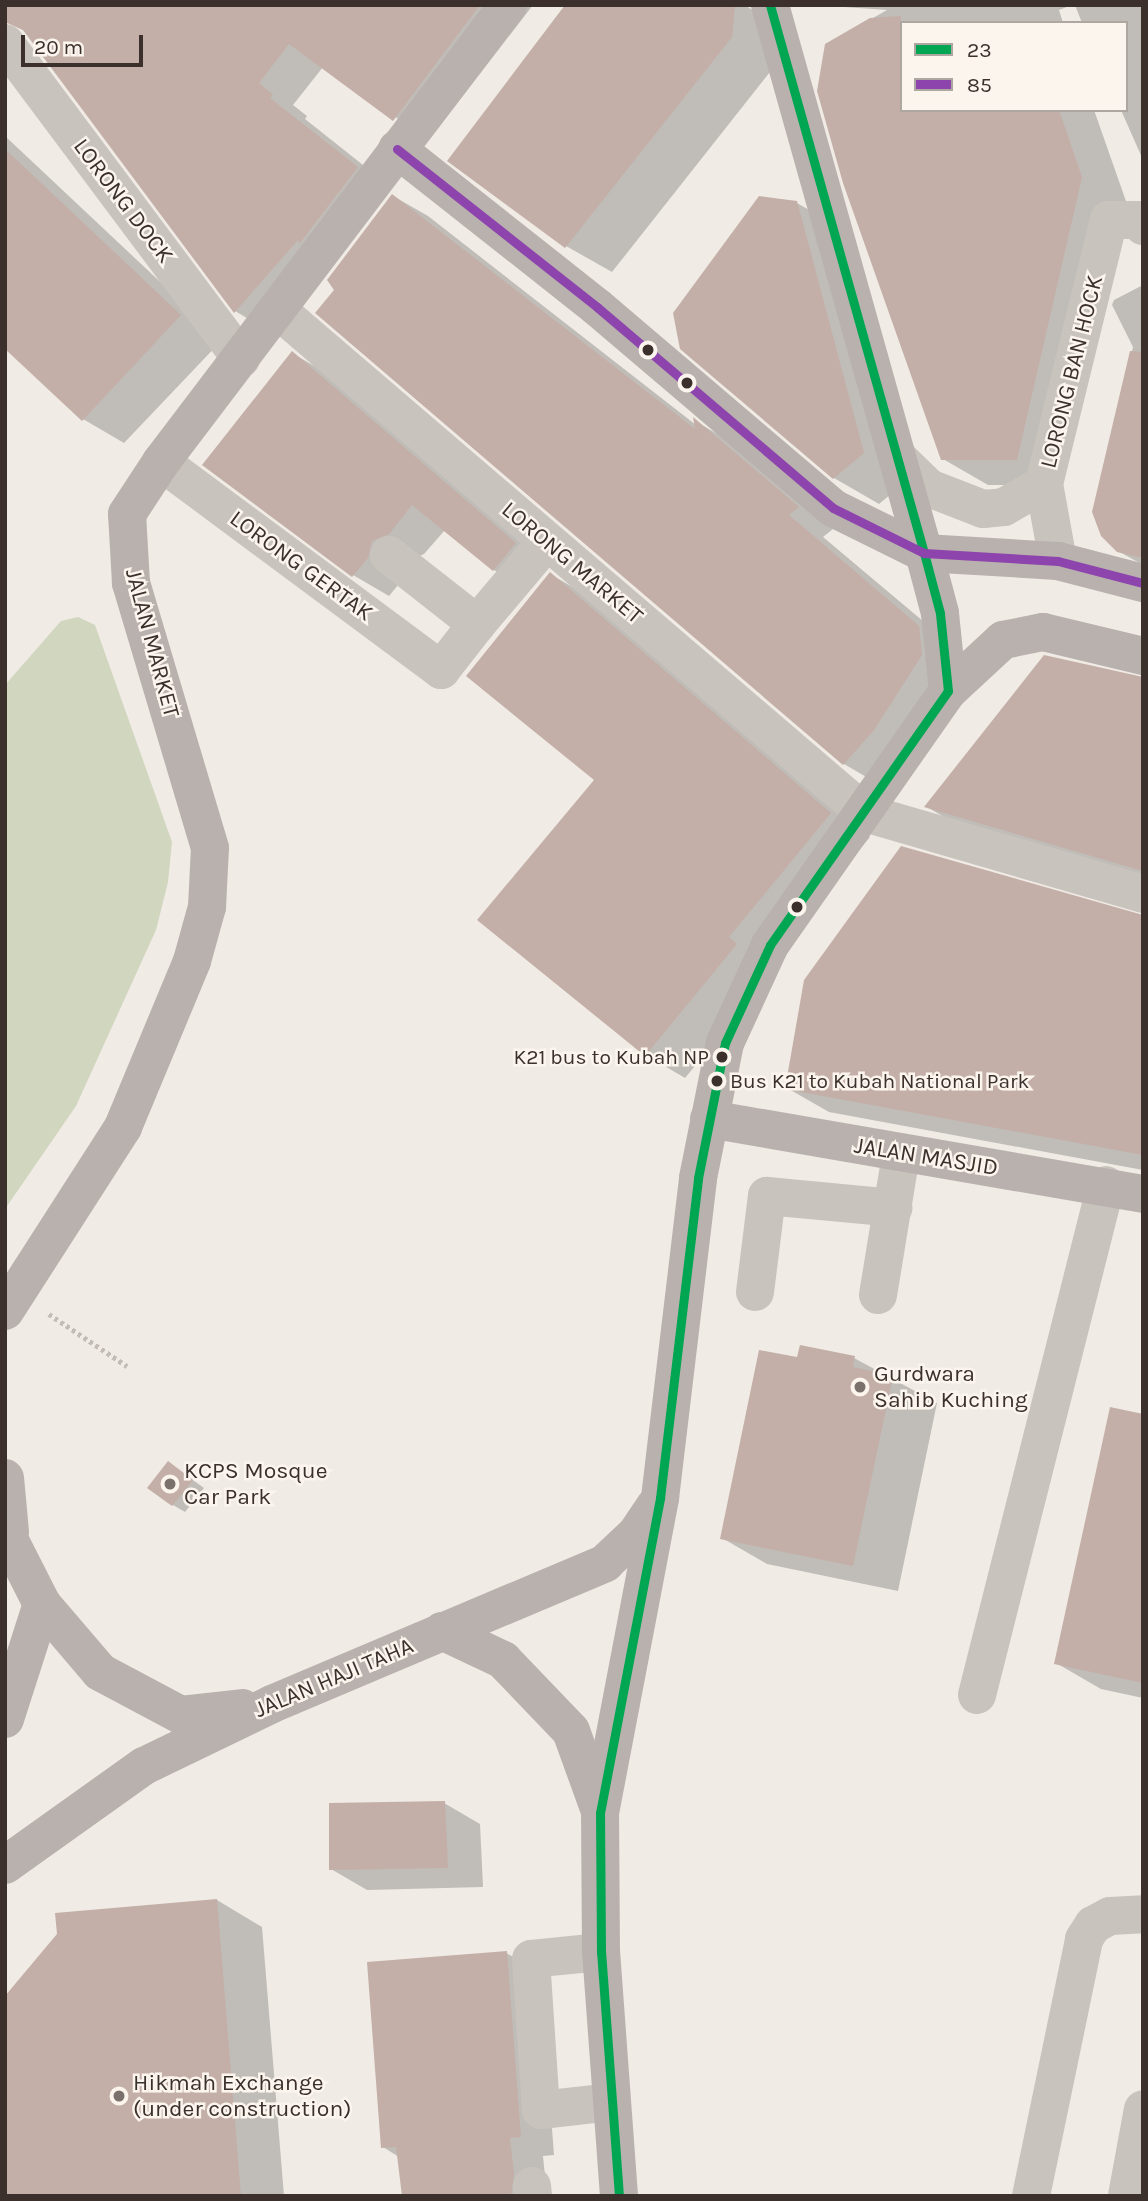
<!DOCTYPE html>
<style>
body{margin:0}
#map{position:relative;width:1148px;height:2201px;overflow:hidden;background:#f0ebe5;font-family:Karla,sans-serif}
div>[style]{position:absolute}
.green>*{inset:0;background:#d1d6bf}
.shadow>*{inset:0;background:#0003}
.building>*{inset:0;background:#c3afa7}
.path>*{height:4.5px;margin-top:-2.25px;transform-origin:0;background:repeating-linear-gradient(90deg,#c2bbb6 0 3.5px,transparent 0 7px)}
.minor>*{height:38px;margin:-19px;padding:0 19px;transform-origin:19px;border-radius:19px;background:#c9c3be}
.major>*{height:38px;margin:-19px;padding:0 19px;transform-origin:19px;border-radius:19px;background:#b8b1ad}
.bus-1>*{height:9px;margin:-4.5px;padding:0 4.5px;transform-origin:4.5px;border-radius:4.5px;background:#00a651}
.bus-2>*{height:9px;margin:-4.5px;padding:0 4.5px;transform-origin:4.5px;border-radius:4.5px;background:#8e44ad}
.dots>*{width:19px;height:19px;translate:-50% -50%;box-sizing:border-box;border:4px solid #fbf5ee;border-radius:50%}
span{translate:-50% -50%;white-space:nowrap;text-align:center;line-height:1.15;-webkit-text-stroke:5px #fbf5ee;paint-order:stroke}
.bus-label{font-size:21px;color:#3b302b}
.right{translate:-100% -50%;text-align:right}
.left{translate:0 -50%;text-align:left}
.street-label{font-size:23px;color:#3b302b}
.poi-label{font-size:23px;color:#3b302b}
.frame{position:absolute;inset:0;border:7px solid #3b302b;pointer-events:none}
.legend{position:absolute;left:900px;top:21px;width:228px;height:91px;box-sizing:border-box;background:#fbf5ee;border:2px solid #aea6a0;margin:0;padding:9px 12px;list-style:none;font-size:21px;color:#3b302b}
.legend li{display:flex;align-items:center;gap:14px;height:35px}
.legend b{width:35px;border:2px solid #aea6a0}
.scale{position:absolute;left:21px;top:35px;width:122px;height:32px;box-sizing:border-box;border:4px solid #3b302b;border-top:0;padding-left:9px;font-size:21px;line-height:24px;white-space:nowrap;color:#3b302b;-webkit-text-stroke:5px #fbf5ee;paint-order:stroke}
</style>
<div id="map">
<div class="green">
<i style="clip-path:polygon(78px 617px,95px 625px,172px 842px,168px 882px,156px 930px,76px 1106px,5px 1209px,5px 685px,61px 621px)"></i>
</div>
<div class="shadow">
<i style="clip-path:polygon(5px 5px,533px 5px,429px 140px,323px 67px,293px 105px,307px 116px,305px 119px,392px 188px,270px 332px,235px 311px,26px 32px,5px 20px)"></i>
<i style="clip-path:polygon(567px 5px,745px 5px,780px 30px,777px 63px,612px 272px,566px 246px,455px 164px)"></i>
<i style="clip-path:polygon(815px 5px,1072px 5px,1059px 10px,1063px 23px,901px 23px,901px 110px,1094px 110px,1127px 204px,1062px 485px,988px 485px,943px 459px,826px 45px,887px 10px)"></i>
<i style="clip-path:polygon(1075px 5px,1143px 5px,1143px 160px,1121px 110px,1125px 110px,1125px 23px,1082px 23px)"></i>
<i style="clip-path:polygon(5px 136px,222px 340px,124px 443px,83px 419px,5px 347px)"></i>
<i style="clip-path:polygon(393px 196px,428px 216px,696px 425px,695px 421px,728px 440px,833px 529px,823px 537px,955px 648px,880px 785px,844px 764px,320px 315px)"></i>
<i style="clip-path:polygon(797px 203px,842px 229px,909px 479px,879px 504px,834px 478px)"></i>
<i style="clip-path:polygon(1143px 285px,1143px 565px,1118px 551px,1093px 512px,1133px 347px,1112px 305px,1114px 300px)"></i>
<i style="clip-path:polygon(292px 353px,328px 374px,551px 565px,529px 591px,494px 570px,445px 530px,424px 554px,408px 561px,403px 579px,389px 596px,353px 575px,205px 465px)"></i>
<i style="clip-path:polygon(550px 574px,590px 597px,870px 837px,768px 961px,776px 968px,685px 1078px,646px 1055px,596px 779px)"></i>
<i style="clip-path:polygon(1143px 681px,1143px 882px,968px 831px,927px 807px)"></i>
<i style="clip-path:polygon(1143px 915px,1143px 1170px,829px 1112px,787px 1088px)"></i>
<i style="clip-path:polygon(854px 1358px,937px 1403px,898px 1591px,767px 1564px,722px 1538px,798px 1359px)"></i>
<i style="clip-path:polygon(1143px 1416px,1143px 1698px,1101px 1689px,1056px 1663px)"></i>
<i style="clip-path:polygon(169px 1463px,204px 1488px,185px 1512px,173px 1505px)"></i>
<i style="clip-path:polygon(444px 1803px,480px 1824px,483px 1887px,367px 1890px,331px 1869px)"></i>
<i style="clip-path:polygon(217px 1900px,262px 1927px,284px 2196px,5px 2196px,59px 1934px)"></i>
<i style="clip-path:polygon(506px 1953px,540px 1972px,554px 2155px,543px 2156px,547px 2196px,404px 2196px,399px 2157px,383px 2147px)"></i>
</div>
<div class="building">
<i style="clip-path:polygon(5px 5px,480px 5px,393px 121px,289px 44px,259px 83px,273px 95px,270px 98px,358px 167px,300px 243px,298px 240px,234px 313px,23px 30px,5px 22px)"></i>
<i style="clip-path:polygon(565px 5px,735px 5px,732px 37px,565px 248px,447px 161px)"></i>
<i style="clip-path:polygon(901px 16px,901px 110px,1059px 110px,1082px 177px,1017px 460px,941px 460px,843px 183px,817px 91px,825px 44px,870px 18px)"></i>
<i style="clip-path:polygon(5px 149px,181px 315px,82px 421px,5px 349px)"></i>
<i style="clip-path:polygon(392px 194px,695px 429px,693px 417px,799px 507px,789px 515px,919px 626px,922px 655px,874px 730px,843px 765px,315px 313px,334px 290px,327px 280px)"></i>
<i style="clip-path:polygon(759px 196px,797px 201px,864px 453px,833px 479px,680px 349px,673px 313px)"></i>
<i style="clip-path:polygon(292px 351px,516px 543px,493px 571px,412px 505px,389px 534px,372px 541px,368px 558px,352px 577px,202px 465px)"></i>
<i style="clip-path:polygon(1130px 351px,1143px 352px,1143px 558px,1117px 552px,1101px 536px,1092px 512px)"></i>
<i style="clip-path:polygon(550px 572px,831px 813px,729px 937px,737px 944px,645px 1056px,477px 920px,594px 780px,466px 676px)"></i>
<i style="clip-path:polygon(1044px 655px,1143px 677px,1143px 871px,924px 807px)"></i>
<i style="clip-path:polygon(901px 846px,1143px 915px,1143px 1155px,785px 1089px,804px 980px)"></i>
<i style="clip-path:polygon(800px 1345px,855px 1356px,853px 1367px,893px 1376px,853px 1566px,720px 1539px,759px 1350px,797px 1357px)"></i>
<i style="clip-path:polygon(1110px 1407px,1143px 1414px,1143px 1683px,1054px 1664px)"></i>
<i style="clip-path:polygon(168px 1461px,193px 1480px,172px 1506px,147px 1488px)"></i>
<i style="clip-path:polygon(445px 1801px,448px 1868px,329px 1870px,329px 1803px)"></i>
<i style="clip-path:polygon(217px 1899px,241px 2196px,5px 2196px,5px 1996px,57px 1934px,55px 1913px)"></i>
<i style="clip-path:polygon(507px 1951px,521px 2137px,510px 2138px,514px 2174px,511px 2196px,402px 2196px,396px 2147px,381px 2148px,367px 1962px)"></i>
</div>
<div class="path">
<i style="left:49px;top:1314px;width:94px;rotate:33.7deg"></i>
</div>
<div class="minor">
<i style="left:5px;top:43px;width:394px;rotate:53.2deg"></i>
<i style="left:279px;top:311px;width:772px;rotate:40.59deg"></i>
<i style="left:865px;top:813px;width:290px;rotate:16.2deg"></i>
<i style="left:899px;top:459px;width:42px;rotate:44deg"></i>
<i style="left:929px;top:488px;width:58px;rotate:21.3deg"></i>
<i style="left:983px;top:509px;width:21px;rotate:-5deg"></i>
<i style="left:1004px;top:507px;width:46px;rotate:-29.9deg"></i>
<i style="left:161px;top:462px;width:349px;rotate:36.6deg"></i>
<i style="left:441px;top:670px;width:58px;rotate:-52deg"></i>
<i style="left:477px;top:624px;width:112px;rotate:-141.9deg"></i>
<i style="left:1058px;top:561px;width:78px;rotate:-100.3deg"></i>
<i style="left:1044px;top:484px;width:272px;rotate:-76.2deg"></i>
<i style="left:1109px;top:220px;width:31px"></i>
<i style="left:1140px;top:220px;width:7px;rotate:63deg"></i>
<i style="left:477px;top:624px;width:107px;rotate:-49.9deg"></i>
<i style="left:755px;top:1292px;width:97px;rotate:-82.9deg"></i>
<i style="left:767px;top:1196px;width:127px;rotate:5.4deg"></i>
<i style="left:878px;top:1295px;width:143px;rotate:-80.7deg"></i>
<i style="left:977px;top:1695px;width:526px;rotate:-75.81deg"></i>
<i style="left:601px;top:1952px;width:70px;rotate:174.3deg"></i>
<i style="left:531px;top:1959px;width:151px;rotate:86.2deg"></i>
<i style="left:541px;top:2110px;width:70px;rotate:-6.5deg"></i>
<i style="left:532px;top:2186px;width:10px;rotate:84deg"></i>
<i style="left:1031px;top:2196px;width:262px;rotate:-78.3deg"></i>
<i style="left:1084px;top:1939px;width:17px;rotate:-57deg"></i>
<i style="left:1093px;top:1925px;width:19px;rotate:-28deg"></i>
<i style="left:1110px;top:1916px;width:33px;rotate:-3deg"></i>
<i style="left:1127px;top:2196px;width:88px;rotate:-79.6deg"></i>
</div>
<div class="major">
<i style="left:397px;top:149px;width:255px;rotate:38.3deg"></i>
<i style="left:597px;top:307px;width:310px;rotate:40.4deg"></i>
<i style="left:833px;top:508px;width:102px;rotate:26.3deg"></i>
<i style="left:924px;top:553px;width:134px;rotate:3.4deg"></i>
<i style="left:1058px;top:561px;width:88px;rotate:14.5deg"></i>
<i style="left:948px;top:691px;width:75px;rotate:-42.8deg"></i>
<i style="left:1003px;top:640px;width:41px;rotate:-11.3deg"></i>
<i style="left:1043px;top:632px;width:103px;rotate:13.5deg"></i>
<i style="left:709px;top:1119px;width:440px;rotate:9.8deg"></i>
<i style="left:5px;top:1311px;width:219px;rotate:-57.3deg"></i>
<i style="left:123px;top:1127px;width:180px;rotate:-67.4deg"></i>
<i style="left:192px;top:961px;width:56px;rotate:-74.5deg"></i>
<i style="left:207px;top:907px;width:59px;rotate:-87.1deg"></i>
<i style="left:210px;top:848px;width:277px;rotate:-106.6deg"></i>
<i style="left:131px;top:583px;width:69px;rotate:-93.3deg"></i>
<i style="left:127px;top:514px;width:62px;rotate:-56.8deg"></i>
<i style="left:161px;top:462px;width:574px;rotate:-52.79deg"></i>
<i style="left:5px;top:1478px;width:54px;rotate:84.7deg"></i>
<i style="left:5px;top:1531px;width:82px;rotate:63.1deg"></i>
<i style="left:42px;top:1604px;width:89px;rotate:49.5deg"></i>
<i style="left:100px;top:1672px;width:92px;rotate:28deg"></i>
<i style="left:181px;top:1715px;width:62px;rotate:-6.4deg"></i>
<i style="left:442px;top:1631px;width:68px;rotate:25.4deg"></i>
<i style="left:503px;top:1660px;width:98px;rotate:46.2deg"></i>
<i style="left:571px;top:1731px;width:85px;rotate:70.1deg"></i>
<i style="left:5px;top:1719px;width:121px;rotate:-72.2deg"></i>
<i style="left:5px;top:1865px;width:171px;rotate:-35.5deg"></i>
<i style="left:144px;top:1766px;width:142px;rotate:-25.8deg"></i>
<i style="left:272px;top:1704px;width:362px;rotate:-22.9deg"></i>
<i style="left:605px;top:1563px;width:42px;rotate:-43.1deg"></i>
<i style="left:636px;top:1534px;width:34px;rotate:-56deg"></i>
<i style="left:619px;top:2196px;width:245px;rotate:-94.2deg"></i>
<i style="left:601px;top:1952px;width:139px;rotate:-90.4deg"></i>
<i style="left:600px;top:1813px;width:321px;rotate:-79.2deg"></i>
<i style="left:660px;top:1498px;width:322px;rotate:-83.2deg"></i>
<i style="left:698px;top:1178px;width:138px;rotate:-78.7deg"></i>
<i style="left:725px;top:1043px;width:108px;rotate:-65.3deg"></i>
<i style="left:770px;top:945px;width:310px;rotate:-55deg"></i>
<i style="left:948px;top:691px;width:78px;rotate:-95.9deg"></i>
<i style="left:940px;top:613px;width:62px;rotate:-104.9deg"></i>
<i style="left:924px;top:553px;width:569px;rotate:-105.7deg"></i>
</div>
<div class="bus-1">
<i style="left:619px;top:2196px;width:245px;rotate:-94.2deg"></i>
<i style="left:601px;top:1952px;width:139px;rotate:-90.4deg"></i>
<i style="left:600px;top:1813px;width:321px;rotate:-79.2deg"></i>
<i style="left:660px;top:1498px;width:322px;rotate:-83.2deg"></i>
<i style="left:698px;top:1178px;width:138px;rotate:-78.7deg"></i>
<i style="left:725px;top:1043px;width:108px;rotate:-65.3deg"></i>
<i style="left:770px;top:945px;width:310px;rotate:-55deg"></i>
<i style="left:948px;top:691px;width:78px;rotate:-95.9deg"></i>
<i style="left:940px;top:613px;width:62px;rotate:-104.9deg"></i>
<i style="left:924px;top:553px;width:569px;rotate:-105.7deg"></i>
</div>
<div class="bus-2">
<i style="left:397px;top:149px;width:255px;rotate:38.3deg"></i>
<i style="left:597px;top:307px;width:310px;rotate:40.4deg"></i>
<i style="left:833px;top:508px;width:102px;rotate:26.3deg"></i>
<i style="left:924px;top:553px;width:134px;rotate:3.4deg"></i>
<i style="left:1058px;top:561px;width:88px;rotate:14.5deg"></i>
</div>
<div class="dots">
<i style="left:648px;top:350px;background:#3b302b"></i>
<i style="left:687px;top:383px;background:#3b302b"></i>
<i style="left:797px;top:907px;background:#3b302b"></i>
<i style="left:722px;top:1057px;background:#3b302b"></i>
<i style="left:717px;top:1081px;background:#3b302b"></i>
<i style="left:860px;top:1387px;background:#7a716c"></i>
<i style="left:170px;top:1484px;background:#7a716c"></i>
<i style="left:119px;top:2096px;background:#7a716c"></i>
</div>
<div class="bus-label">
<span class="right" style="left:709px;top:1057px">K21 bus to Kubah NP</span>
<span class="left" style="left:730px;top:1081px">Bus K21 to Kubah National Park</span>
</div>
<div class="street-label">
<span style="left:123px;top:201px;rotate:53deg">LORONG DOCK</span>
<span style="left:1072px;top:372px;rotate:-76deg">LORONG BAN HOCK</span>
<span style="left:572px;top:563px;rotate:40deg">LORONG MARKET</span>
<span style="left:301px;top:566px;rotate:36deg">LORONG GERTAK</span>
<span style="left:152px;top:643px;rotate:75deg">JALAN MARKET</span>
<span style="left:926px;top:1157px;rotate:9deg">JALAN MASJID</span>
<span style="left:334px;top:1678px;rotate:-23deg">JALAN HAJI TAHA</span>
</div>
<div class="poi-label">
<span class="left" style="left:874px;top:1387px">Gurdwara<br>Sahib Kuching</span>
<span class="left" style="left:184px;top:1484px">KCPS Mosque<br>Car Park</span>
<span class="left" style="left:133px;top:2096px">Hikmah Exchange<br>(under construction)</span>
</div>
<div class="frame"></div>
<ul class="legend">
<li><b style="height:9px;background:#00a651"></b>23</li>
<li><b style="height:9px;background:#8e44ad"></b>85</li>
</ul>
<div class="scale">20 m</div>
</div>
